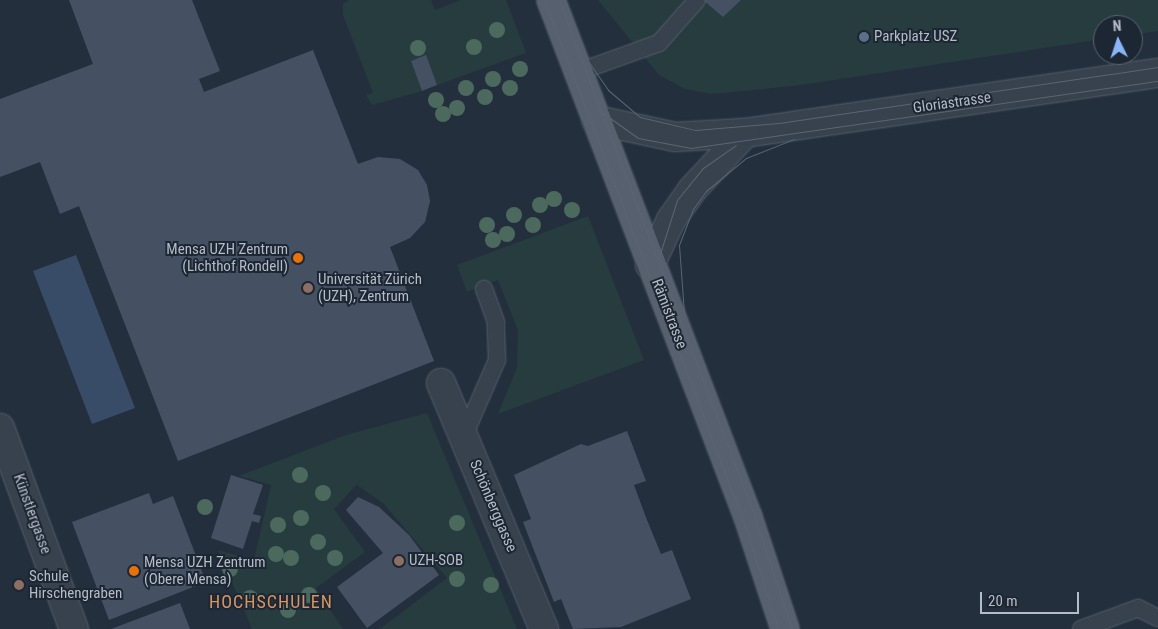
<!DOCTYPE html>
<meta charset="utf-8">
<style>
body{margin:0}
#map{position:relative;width:1158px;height:629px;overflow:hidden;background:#242f3e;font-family:"Roboto Condensed",sans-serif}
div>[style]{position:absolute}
.green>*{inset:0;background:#263c3f}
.water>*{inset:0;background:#394c67}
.building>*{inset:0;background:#455162}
.roads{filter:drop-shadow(0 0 1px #565f6c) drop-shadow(0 0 1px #565f6c)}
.service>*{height:16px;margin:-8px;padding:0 8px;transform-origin:8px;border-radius:8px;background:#38414e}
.minor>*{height:28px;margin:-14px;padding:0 14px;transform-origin:14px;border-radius:14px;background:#38414e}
.tertiary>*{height:28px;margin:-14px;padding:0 14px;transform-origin:14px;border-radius:14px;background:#38414e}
.primary>*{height:28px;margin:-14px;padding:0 14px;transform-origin:14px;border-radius:14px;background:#56606e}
.tram>*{height:1px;margin:-0.5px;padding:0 0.5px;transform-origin:0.5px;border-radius:0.5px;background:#5a6575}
.trees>*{width:16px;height:16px;margin:-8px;border-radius:50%;background:#4b6a5d}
.dots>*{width:14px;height:14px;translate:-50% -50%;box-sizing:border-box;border:2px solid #1d2633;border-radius:50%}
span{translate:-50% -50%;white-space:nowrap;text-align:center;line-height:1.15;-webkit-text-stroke:4px #1d2633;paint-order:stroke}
.poi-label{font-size:15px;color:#b4bcc9}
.left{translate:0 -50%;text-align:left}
.right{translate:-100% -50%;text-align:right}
.street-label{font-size:15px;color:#b4bcc9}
.quarter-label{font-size:18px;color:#d59563;letter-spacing:1px}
.north{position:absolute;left:1093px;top:15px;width:50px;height:50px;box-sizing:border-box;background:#1d2633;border:1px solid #59626f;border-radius:50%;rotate:356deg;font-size:14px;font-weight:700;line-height:20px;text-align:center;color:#b4bcc9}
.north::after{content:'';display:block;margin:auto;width:18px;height:22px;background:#8ab4f8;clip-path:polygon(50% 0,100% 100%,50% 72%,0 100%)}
.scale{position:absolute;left:980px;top:592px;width:99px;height:22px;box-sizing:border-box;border:2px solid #b4bcc9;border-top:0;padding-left:6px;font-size:15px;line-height:18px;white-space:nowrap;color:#b4bcc9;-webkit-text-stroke:4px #1d2633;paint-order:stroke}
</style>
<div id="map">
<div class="green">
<i style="clip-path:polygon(349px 0,431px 0,435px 10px,461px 0,506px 0,526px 53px,437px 85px,425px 56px,411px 61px,422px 91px,372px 105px,366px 95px,373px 93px,343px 15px,343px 4px)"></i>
<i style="clip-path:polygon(598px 0,1158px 0,1158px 31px,1133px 35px,1133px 25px,1103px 25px,1103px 39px,794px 86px,711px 94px,685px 89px,659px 75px)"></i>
<i style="clip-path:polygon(588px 216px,644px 360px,498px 414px,517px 368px,518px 330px,498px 280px,467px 292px,457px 265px)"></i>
<i style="clip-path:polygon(427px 413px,517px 629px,380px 629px,447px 578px,383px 503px,357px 485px,361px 480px,334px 509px,365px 552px,316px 588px,343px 629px,252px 629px,218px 550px,254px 560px,271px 485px,239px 476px,346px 435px)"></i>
</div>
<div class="water">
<i style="clip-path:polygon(76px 255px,135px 408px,92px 424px,33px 271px)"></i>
</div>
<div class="building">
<i style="clip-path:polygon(69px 0,192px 0,220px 71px,199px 79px,204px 92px,313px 50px,358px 164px,378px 157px,400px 159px,418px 170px,427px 185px,430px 201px,425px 222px,410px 238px,390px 247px,434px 361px,178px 461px,79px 206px,60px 214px,40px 162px,0 177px,0 99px,93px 64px)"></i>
<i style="clip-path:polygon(703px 0,741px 0,723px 17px)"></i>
<i style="clip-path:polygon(426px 55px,437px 85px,422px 91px,411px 61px)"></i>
<i style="clip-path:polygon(627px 431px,646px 481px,634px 485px,647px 520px,661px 554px,672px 550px,691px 599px,621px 627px,573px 629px,561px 599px,554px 602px,523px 522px,531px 519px,514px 475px,581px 444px,588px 446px)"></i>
<i style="clip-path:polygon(231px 475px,263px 485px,253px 514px,261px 516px,259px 523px,252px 521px,243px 549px,211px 538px)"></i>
<i style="clip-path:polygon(149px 493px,153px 504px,173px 496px,206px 582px,109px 620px,72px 522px)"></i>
<i style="clip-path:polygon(358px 497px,379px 507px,409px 535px,439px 575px,367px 628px,337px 587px,383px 553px,346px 510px)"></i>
<i style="clip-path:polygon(180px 603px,190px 629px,111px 629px)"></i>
</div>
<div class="roads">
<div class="service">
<i style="left:578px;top:72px;width:86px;rotate:-19.7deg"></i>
<i style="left:659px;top:43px;width:57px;rotate:-48.5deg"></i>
<i style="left:463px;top:438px;width:85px;rotate:-66.4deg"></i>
<i style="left:497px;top:360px;width:38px;rotate:-92deg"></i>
<i style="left:496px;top:322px;width:35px;rotate:-110deg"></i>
<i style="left:1081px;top:629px;width:61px;rotate:-20.2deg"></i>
<i style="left:1138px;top:608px;width:22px;rotate:27deg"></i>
</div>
<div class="minor">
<i style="left:441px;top:383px;width:267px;rotate:67.3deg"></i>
<i style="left:0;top:428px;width:214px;rotate:69.8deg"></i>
</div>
<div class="tertiary">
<i style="left:596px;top:120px;width:81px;rotate:12.1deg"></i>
<i style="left:675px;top:137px;width:70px;rotate:-3.3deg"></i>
<i style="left:745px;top:133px;width:417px;rotate:-8.3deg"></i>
<i style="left:650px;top:265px;width:50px;rotate:-65deg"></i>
<i style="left:671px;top:220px;width:37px;rotate:-55deg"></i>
<i style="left:692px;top:190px;width:78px;rotate:-47.1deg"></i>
</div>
<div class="primary">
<i style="left:551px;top:0;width:553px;rotate:69.14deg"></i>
<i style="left:748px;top:517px;width:118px;rotate:71.7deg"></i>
</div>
</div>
<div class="tram">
<i style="left:544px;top:0;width:557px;rotate:69.06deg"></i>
<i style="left:743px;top:520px;width:114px;rotate:72.2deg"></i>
<i style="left:559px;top:0;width:551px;rotate:69.26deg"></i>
<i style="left:754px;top:515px;width:120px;rotate:71.6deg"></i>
<i style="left:588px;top:61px;width:35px;rotate:55deg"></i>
<i style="left:608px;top:90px;width:42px;rotate:40.2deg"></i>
<i style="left:640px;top:117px;width:57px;rotate:13.3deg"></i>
<i style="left:695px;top:130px;width:84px;rotate:-4.8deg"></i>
<i style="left:779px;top:123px;width:383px;rotate:-8.4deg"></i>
<i style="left:603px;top:113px;width:43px;rotate:35.5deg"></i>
<i style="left:638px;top:138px;width:54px;rotate:10.7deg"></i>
<i style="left:691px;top:148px;width:472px;rotate:-8.2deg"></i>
<i style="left:658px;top:260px;width:63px;rotate:-72.4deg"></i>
<i style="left:677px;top:200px;width:41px;rotate:-50.9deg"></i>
<i style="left:703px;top:168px;width:40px;rotate:-34.9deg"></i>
<i style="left:684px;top:313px;width:68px;rotate:-94.2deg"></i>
<i style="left:679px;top:245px;width:39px;rotate:-69deg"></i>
<i style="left:693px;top:209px;width:22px;rotate:-54deg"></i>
<i style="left:706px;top:191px;width:52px;rotate:-39.5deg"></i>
<i style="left:746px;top:158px;width:52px;rotate:-21.6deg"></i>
</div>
<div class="trees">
<i style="left:497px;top:30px"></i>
<i style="left:474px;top:47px"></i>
<i style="left:418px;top:48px"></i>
<i style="left:520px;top:69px"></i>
<i style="left:493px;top:79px"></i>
<i style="left:466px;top:88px"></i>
<i style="left:510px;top:88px"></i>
<i style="left:485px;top:97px"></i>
<i style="left:436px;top:100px"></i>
<i style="left:457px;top:108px"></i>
<i style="left:443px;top:114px"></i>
<i style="left:554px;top:199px"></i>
<i style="left:540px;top:205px"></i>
<i style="left:572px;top:210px"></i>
<i style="left:514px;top:215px"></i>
<i style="left:487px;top:225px"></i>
<i style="left:533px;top:225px"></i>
<i style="left:507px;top:234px"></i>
<i style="left:493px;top:240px"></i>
<i style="left:300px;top:475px"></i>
<i style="left:323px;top:493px"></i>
<i style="left:205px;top:507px"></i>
<i style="left:301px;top:518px"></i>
<i style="left:457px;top:523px"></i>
<i style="left:278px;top:525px"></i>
<i style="left:318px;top:542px"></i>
<i style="left:276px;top:554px"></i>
<i style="left:291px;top:558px"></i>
<i style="left:335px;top:558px"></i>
<i style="left:230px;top:569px"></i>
<i style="left:457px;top:579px"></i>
<i style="left:491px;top:585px"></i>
<i style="left:309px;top:595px"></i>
<i style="left:250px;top:598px"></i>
<i style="left:288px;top:610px"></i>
</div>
<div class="dots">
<i style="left:864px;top:37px;background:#5c6f8a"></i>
<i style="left:298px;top:258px;background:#e8710a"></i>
<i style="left:308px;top:288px;background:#8d6e63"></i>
<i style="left:399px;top:561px;background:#8d6e63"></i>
<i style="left:134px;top:571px;background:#e8710a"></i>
<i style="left:19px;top:585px;background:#8d6e63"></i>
</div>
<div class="poi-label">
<span class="left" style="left:874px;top:37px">Parkplatz USZ</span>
<span class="right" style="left:288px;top:258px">Mensa UZH Zentrum<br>(Lichthof Rondell)</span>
<span class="left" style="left:318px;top:288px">Universität Zürich<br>(UZH), Zentrum</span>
<span class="left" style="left:409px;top:561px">UZH-SOB</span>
<span class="left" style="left:144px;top:571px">Mensa UZH Zentrum<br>(Obere Mensa)</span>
<span class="left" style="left:29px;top:585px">Schule<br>Hirschengraben</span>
</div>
<div class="street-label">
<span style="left:952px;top:103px;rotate:-8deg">Gloriastrasse</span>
<span style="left:669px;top:314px;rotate:69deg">Rämistrasse</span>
<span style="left:493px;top:506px;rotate:67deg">Schönberggasse</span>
<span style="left:32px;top:514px;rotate:70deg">Künstlergasse</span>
</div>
<div class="quarter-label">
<span style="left:271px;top:602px">HOCHSCHULEN</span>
</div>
<div class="north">N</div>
<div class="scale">20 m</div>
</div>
